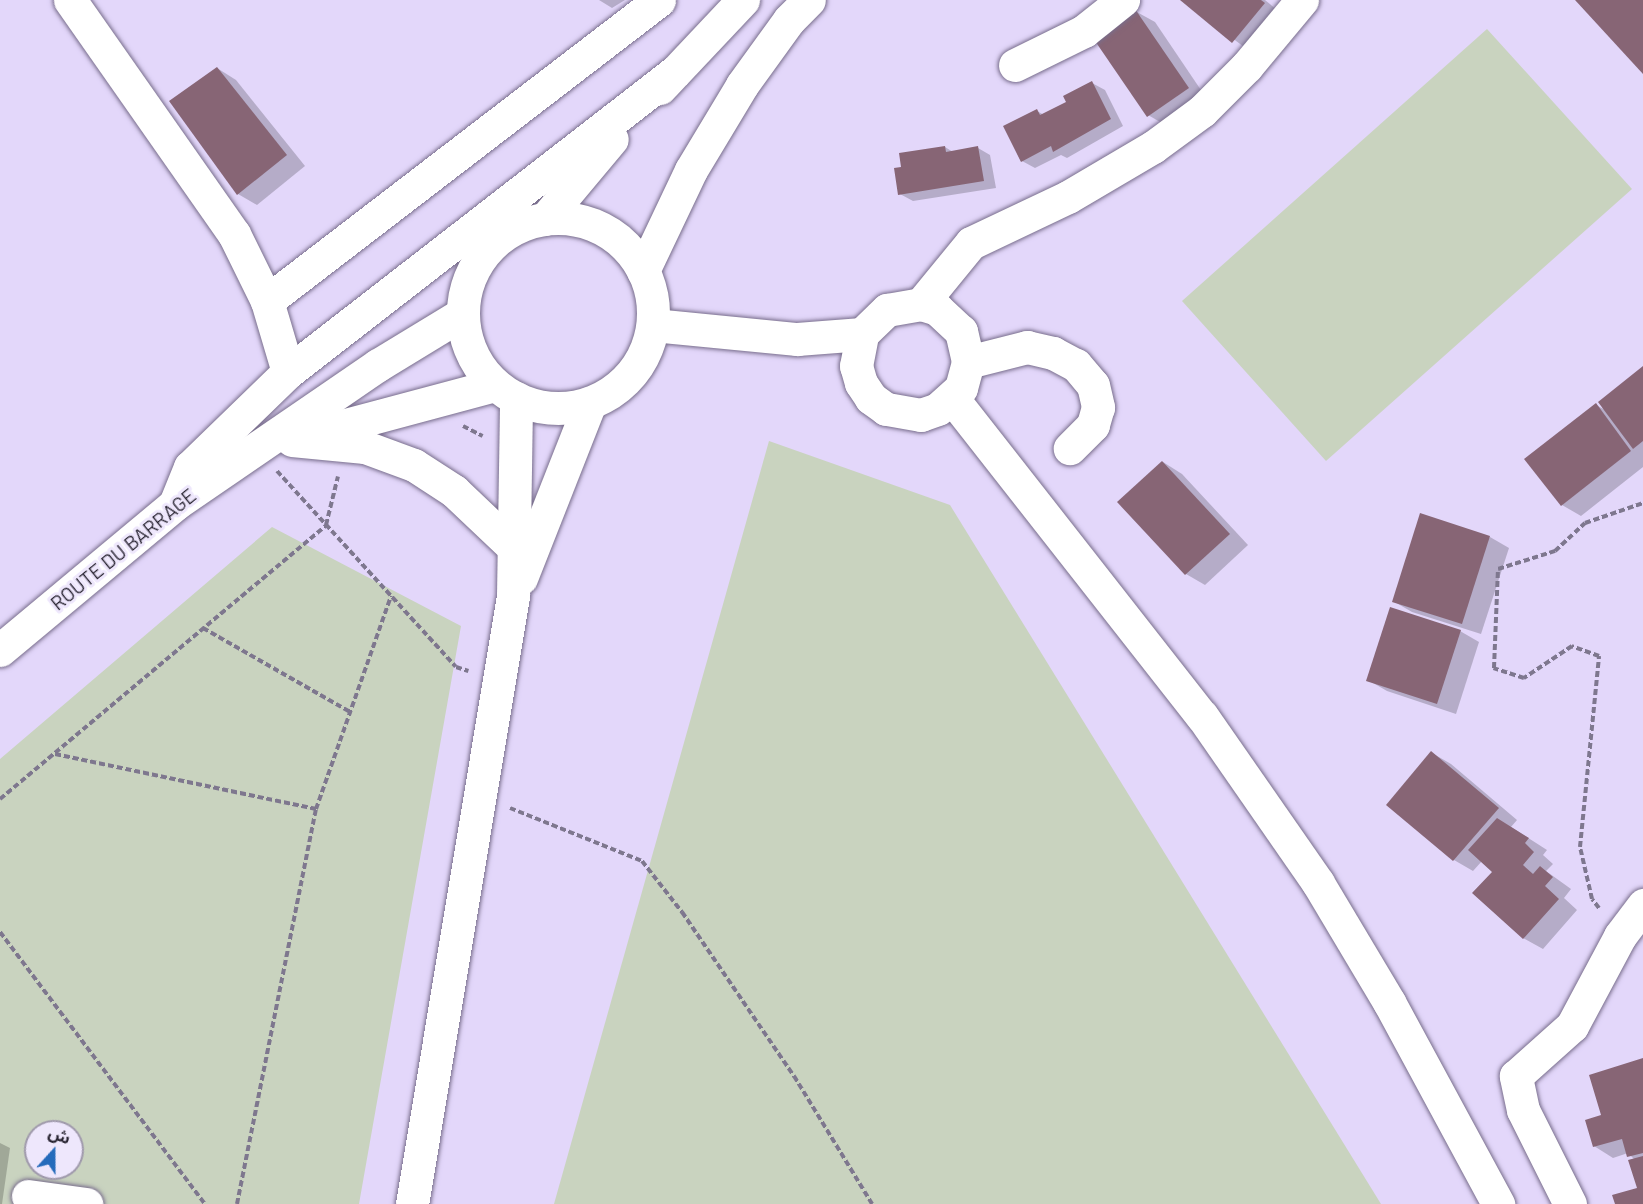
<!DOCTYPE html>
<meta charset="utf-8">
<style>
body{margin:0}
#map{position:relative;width:1643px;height:1204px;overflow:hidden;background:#e3d7fa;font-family:Barlow,"Noto Sans Arabic",sans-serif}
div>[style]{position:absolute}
.green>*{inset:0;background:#c9d3bf}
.shadow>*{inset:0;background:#0003}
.building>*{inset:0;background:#876575}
.path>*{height:4px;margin-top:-2px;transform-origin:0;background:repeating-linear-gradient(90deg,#7e778e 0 6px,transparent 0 9px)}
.roads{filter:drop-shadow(0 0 2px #786d8c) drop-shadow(0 0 2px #786d8c)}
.minor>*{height:33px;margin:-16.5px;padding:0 16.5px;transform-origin:16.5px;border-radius:16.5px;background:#fff}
.major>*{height:33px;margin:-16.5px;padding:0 16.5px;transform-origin:16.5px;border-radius:16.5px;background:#fff}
.major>.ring{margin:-16.5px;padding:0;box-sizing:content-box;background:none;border:33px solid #fff;border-radius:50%}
span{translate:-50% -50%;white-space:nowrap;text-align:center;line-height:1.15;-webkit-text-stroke:6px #eee7fc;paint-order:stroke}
.street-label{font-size:20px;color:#282431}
.north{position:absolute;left:24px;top:1120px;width:60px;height:60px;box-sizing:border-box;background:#eee7fc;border:2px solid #9f99ab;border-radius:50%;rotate:21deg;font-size:16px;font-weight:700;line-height:24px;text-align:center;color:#282431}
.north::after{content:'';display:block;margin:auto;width:21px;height:27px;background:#256bbb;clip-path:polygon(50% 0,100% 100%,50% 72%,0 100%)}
</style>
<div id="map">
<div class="green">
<i style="clip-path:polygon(1487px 29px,1632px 189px,1326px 461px,1182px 301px)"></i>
<i style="clip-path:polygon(769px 441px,950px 505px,1381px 1204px,554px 1204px)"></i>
<i style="clip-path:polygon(evenodd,272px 527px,461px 626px,359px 1204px,0 1204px,0 759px,272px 527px,36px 1132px,72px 1132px,72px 1168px,36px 1168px,36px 1132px)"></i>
</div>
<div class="shadow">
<i style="clip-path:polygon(599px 0,625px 0,612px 8px)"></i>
<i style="clip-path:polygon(1182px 0,1265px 0,1283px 15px,1252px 53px)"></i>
<i style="clip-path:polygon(1135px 11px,1155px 22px,1207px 99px,1167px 126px,1148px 115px)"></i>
<i style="clip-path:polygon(217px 68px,236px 80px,305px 166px,257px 205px,238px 194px)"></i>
<i style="clip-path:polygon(1092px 83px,1105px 90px,1123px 126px,1067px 158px,1061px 155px,1035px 168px,1022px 161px,1037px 111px,1044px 115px,1068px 103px)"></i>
<i style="clip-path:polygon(945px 147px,953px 152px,978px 148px,990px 155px,996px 188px,913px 201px,900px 194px)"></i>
<i style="clip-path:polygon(1643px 368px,1643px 467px,1581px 516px,1562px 505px,1596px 405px,1607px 411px)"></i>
<i style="clip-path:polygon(1163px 462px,1182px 474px,1248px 545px,1205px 585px,1186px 574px)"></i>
<i style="clip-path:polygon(1490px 537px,1509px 548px,1481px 634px,1412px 612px,1393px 601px)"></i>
<i style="clip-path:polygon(1460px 631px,1479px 642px,1456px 714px,1387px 691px,1368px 680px)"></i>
<i style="clip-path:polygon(1432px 753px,1451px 764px,1517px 820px,1511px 827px,1547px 850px,1543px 855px,1553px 864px,1546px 871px,1571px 889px,1564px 898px,1577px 910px,1543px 949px,1523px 938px,1494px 872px,1482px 861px,1473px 871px,1454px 860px,1388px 804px)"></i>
<i style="clip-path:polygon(1643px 1060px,1643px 1204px,1616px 1204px,1639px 1189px,1635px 1160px,1628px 1153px,1613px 1158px,1594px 1146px,1603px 1116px)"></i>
<i style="clip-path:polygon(0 1143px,10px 1148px,2px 1204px,0 1204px)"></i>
</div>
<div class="building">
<i style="clip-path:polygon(1180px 0,1261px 0,1265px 3px,1232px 43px)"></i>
<i style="clip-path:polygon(1575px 0,1643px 0,1643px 74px)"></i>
<i style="clip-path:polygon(1135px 9px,1189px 88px,1147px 117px,1093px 38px)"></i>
<i style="clip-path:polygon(217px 67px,287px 155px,237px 195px,169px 101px)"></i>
<i style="clip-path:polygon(1092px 81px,1111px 119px,1053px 152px,1051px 146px,1021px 162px,1003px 126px,1037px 109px,1040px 115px,1066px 102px,1063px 96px)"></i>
<i style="clip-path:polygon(945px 146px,946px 152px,978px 146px,984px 181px,898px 195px,894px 168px,901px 167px,899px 153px)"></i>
<i style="clip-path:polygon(1643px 366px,1643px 441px,1633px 449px,1598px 402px)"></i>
<i style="clip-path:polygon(1596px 403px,1631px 451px,1561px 506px,1524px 459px)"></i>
<i style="clip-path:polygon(1162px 461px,1230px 534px,1185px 575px,1117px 502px)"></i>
<i style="clip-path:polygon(1420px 513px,1490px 536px,1462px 624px,1392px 602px)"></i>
<i style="clip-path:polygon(1390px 607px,1461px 630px,1437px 704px,1366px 681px)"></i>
<i style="clip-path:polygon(1431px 751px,1499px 808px,1453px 861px,1386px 805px)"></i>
<i style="clip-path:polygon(1497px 818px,1529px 838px,1525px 843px,1534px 852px,1523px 865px,1533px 874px,1540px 866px,1553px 877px,1545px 886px,1559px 899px,1523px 939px,1472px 893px,1492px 872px,1468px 850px)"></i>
<i style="clip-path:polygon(1643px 1058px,1643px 1153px,1627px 1157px,1622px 1139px,1593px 1147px,1585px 1120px,1601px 1115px,1589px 1075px)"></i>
<i style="clip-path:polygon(1643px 1156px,1643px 1204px,1615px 1204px,1612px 1195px,1637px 1188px,1628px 1160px)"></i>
</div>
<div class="path">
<i style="left:463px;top:426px;width:22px;rotate:27deg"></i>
<i style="left:277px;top:471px;width:265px;rotate:47.6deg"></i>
<i style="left:456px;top:667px;width:13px;rotate:18deg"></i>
<i style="left:203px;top:628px;width:169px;rotate:29.7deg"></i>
<i style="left:55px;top:754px;width:267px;rotate:11.9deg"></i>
<i style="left:0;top:799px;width:426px;rotate:-40deg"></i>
<i style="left:326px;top:525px;width:50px;rotate:-76.2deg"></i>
<i style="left:510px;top:808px;width:142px;rotate:21.9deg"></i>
<i style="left:642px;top:861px;width:65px;rotate:51.9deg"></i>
<i style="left:682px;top:912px;width:199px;rotate:55.7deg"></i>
<i style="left:794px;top:1076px;width:150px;rotate:58.6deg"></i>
<i style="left:1599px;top:908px;width:11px;rotate:-128deg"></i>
<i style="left:1592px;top:899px;width:53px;rotate:-103deg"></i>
<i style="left:1580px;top:847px;width:192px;rotate:-84.3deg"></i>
<i style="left:1599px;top:656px;width:29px;rotate:-160deg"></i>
<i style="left:1572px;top:646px;width:58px;rotate:146.3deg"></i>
<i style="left:1524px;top:678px;width:32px;rotate:-162deg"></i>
<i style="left:1494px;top:668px;width:99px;rotate:-87.7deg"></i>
<i style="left:1498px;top:569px;width:60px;rotate:-17.5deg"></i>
<i style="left:1555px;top:551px;width:41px;rotate:-43deg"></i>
<i style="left:1585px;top:523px;width:61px;rotate:-19deg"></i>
<i style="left:0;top:932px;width:341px;rotate:53deg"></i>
<i style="left:237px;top:1204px;width:403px;rotate:-78.7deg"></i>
<i style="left:316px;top:809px;width:226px;rotate:-70.6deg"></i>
</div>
<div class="roads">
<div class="minor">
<i style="left:70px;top:0;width:286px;rotate:55deg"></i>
<i style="left:234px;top:234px;width:75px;rotate:63.8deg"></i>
<i style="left:267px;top:301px;width:74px;rotate:73.5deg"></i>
<i style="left:1015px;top:65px;width:77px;rotate:-26.2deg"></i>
<i style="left:1084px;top:31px;width:50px;rotate:-38.5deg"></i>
<i style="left:267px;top:301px;width:494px;rotate:-37.5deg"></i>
<i style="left:921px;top:304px;width:79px;rotate:-50.7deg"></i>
<i style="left:971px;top:243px;width:107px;rotate:-25.4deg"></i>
<i style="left:1068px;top:197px;width:99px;rotate:-30.5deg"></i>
<i style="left:1153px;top:147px;width:61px;rotate:-36.3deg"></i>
<i style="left:1202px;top:111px;width:64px;rotate:-45deg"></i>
<i style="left:1247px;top:66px;width:86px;rotate:-50.2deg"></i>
<i style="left:653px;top:325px;width:145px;rotate:5.6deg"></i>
<i style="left:797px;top:339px;width:65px;rotate:-4.4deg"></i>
<i style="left:862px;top:334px;width:35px;rotate:-44deg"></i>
<i style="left:887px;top:310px;width:35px;rotate:-10deg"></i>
<i style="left:921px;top:304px;width:17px;rotate:17deg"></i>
<i style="left:937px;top:309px;width:33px;rotate:43deg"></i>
<i style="left:961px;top:331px;width:32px;rotate:77deg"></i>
<i style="left:968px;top:362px;width:27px;rotate:105deg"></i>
<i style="left:961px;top:388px;width:31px;rotate:138deg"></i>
<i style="left:938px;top:409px;width:18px;rotate:161deg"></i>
<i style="left:921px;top:415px;width:36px;rotate:-170deg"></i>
<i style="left:886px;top:409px;width:19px;rotate:-144deg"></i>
<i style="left:871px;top:398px;width:18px;rotate:-124deg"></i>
<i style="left:861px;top:383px;width:18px;rotate:-106deg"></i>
<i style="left:856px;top:366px;width:33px;rotate:-79deg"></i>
<i style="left:968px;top:362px;width:61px;rotate:-14.3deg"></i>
<i style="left:1027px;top:347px;width:27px;rotate:13deg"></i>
<i style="left:1053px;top:353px;width:26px;rotate:28deg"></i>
<i style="left:1076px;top:365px;width:26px;rotate:50deg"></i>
<i style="left:1093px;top:385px;width:23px;rotate:77deg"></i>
<i style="left:1098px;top:407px;width:19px;rotate:106deg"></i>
<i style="left:1093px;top:425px;width:33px;rotate:135deg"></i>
<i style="left:953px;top:399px;width:403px;rotate:51.9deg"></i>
<i style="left:1202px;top:716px;width:203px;rotate:55.2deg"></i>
<i style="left:1318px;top:883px;width:139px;rotate:59.2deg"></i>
<i style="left:1389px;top:1002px;width:230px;rotate:61.6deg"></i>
<i style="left:28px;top:1196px;width:59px;rotate:7.9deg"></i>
<i style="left:1570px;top:1204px;width:105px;rotate:-116.6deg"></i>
<i style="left:1523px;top:1110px;width:35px;rotate:-102deg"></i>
<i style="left:1516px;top:1076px;width:75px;rotate:-41.8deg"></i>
<i style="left:1572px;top:1026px;width:102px;rotate:-61.9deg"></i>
<i style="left:1620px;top:936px;width:39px;rotate:-53deg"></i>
</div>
<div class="major">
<i style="left:660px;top:88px;width:121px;rotate:-46.7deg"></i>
<i class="ring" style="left:463px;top:218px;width:157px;height:157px"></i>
<i style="left:545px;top:219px;width:104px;rotate:-50.1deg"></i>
<i style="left:643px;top:271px;width:112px;rotate:-64.6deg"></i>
<i style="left:691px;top:170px;width:99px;rotate:-59deg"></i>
<i style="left:742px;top:85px;width:80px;rotate:-54.1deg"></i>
<i style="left:789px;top:20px;width:28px;rotate:-45deg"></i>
<i style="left:312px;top:434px;width:189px;rotate:-15deg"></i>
<i style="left:292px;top:440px;width:73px;rotate:5.5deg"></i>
<i style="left:365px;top:447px;width:52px;rotate:20.2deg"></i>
<i style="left:414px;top:465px;width:48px;rotate:33deg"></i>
<i style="left:454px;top:491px;width:83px;rotate:43.5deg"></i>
<i style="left:175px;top:504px;width:40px;rotate:-68deg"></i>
<i style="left:190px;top:467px;width:136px;rotate:-44.1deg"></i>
<i style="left:288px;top:372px;width:488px;rotate:-37.8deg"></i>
<i style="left:521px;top:578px;width:188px;rotate:-68.5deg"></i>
<i style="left:0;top:650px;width:228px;rotate:-39.8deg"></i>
<i style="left:175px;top:504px;width:246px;rotate:-34.4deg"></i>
<i style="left:378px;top:365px;width:98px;rotate:-31.3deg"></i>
<i style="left:412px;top:1204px;width:616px;rotate:-80.57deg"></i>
<i style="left:513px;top:596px;width:198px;rotate:-89.1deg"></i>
</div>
</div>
<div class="street-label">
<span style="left:123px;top:549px;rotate:-39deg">ROUTE DU BARRAGE</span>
</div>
<div class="north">ش</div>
</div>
